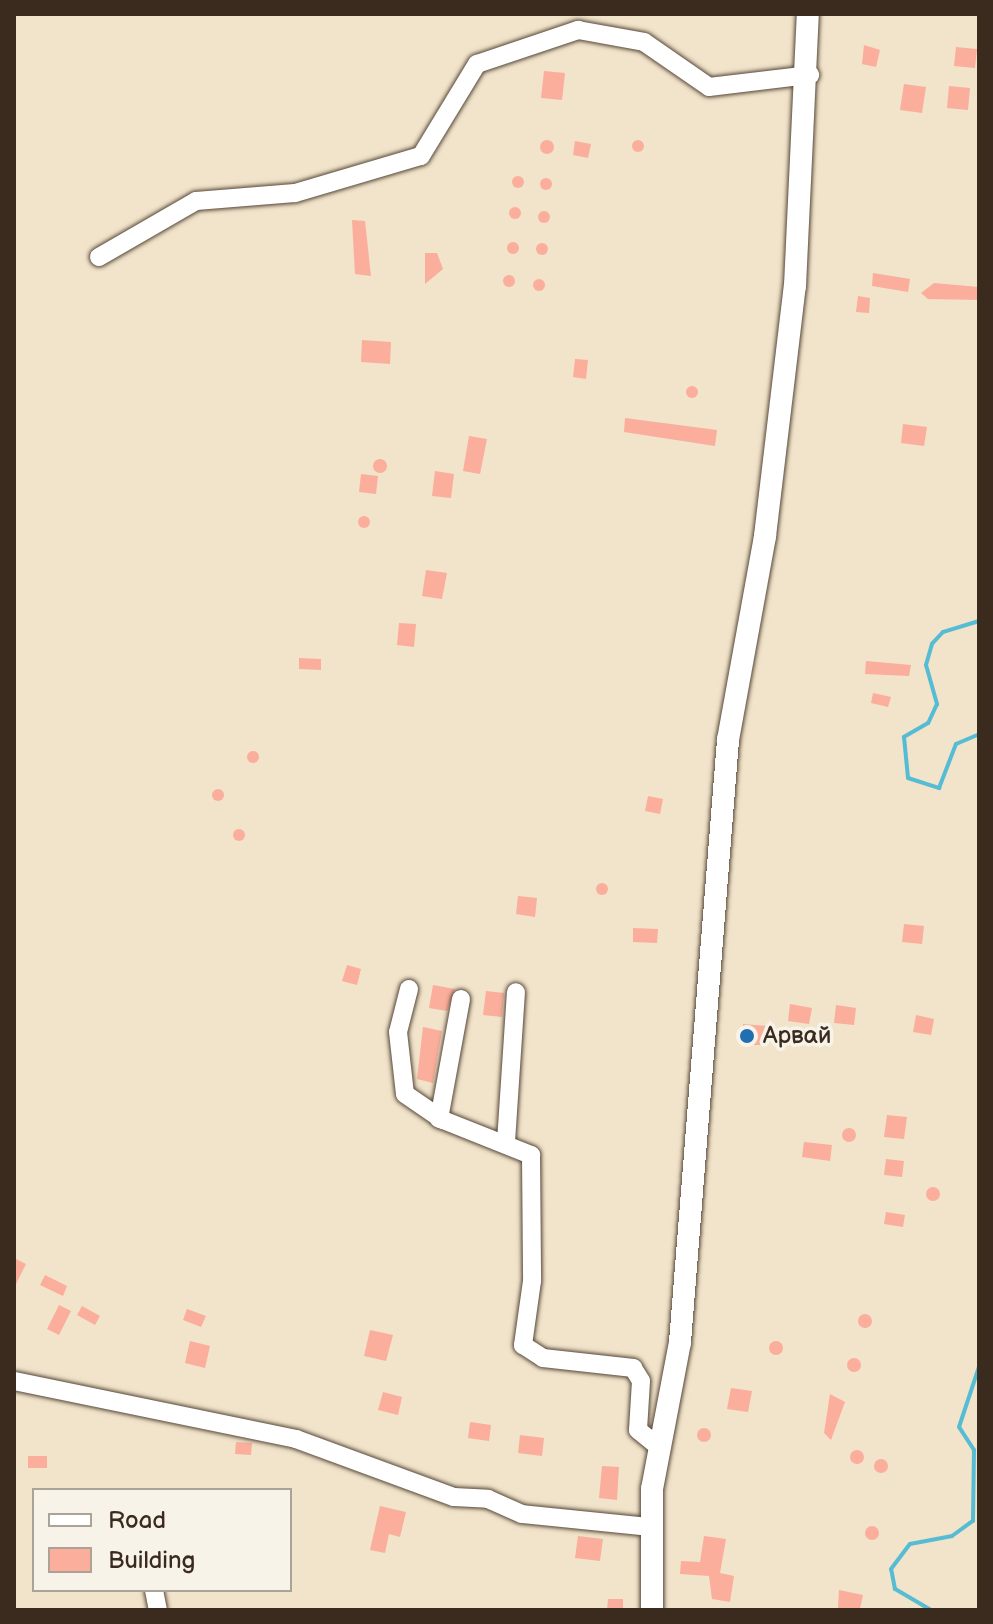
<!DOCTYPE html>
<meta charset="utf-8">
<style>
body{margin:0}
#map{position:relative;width:993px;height:1624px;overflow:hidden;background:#f1e4ca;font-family:"Balsamiq Sans",sans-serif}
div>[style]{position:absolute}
.stream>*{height:4px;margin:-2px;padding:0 2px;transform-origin:2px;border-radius:2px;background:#56bcd4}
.building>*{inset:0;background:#fbae9b}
.round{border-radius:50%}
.roads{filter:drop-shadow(0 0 2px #564638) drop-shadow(0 0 2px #564638)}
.minor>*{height:18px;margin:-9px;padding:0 9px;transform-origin:9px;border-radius:9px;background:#fff}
.major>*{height:22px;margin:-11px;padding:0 11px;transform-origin:11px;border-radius:11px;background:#fff}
.dots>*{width:22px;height:22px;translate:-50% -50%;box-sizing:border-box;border:4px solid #f7f3e8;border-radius:50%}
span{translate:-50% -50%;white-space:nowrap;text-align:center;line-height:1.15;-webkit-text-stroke:7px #f7f3e8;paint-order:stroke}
.poi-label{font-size:24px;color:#3b2a1e}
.left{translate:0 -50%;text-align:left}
.frame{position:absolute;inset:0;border:16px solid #3b2a1e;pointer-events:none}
.legend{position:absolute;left:32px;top:1488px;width:260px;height:104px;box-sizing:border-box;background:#f7f3e8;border:2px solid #aca397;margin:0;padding:10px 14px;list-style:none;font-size:24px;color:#3b2a1e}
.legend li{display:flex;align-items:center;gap:16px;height:40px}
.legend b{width:40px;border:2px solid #aca397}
</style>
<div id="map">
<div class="stream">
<i style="left:979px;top:543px;width:36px;rotate:90deg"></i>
<i style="left:979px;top:621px;width:38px;rotate:163deg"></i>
<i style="left:943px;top:632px;width:16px;rotate:133deg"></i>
<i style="left:932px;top:644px;width:22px;rotate:106deg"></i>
<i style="left:926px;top:665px;width:41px;rotate:74.2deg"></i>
<i style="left:937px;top:704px;width:21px;rotate:115deg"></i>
<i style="left:928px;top:723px;width:28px;rotate:150deg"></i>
<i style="left:904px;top:737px;width:41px;rotate:84.4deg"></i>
<i style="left:908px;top:778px;width:33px;rotate:18deg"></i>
<i style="left:939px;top:788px;width:47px;rotate:-68.9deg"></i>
<i style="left:956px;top:744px;width:25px;rotate:-23deg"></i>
<i style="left:979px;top:840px;width:30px;rotate:90deg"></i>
<i style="left:931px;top:1610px;width:42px;rotate:-149.7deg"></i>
<i style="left:895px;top:1589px;width:20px;rotate:-101deg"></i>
<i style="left:891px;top:1569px;width:31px;rotate:-53deg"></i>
<i style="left:910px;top:1544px;width:43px;rotate:-10.8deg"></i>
<i style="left:952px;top:1536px;width:26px;rotate:-36deg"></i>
<i style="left:973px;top:1521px;width:71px;rotate:-89.2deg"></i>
<i style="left:974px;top:1450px;width:27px;rotate:-123deg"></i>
<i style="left:959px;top:1427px;width:63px;rotate:-71.6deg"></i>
</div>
<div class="building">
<i style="clip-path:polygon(864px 45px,880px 50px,876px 67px,862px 64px)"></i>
<i style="clip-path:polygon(956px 47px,977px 49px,975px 68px,954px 66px)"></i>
<i style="clip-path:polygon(544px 71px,565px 73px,562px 100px,541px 98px)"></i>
<i style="clip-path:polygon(904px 84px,926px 87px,922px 113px,900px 110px)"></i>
<i style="clip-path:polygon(949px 86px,970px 88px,968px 110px,947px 108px)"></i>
<i class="round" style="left:632px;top:140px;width:12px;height:12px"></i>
<i class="round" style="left:540px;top:140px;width:14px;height:14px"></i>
<i style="clip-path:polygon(575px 141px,591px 144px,588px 158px,573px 155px)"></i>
<i class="round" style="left:512px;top:176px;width:12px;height:12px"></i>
<i class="round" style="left:540px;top:178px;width:12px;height:12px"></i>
<i class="round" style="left:509px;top:207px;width:12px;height:12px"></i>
<i class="round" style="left:538px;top:211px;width:12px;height:12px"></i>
<i style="clip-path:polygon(352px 220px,365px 221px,371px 276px,355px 274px)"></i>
<i class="round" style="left:507px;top:242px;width:12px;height:12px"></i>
<i class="round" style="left:536px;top:243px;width:12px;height:12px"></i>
<i style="clip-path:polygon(425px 253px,437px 253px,443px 269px,425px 284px)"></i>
<i style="clip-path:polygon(873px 273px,910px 279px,908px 292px,872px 286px)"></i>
<i class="round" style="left:503px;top:275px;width:12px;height:12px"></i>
<i class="round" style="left:533px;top:279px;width:12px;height:12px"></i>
<i style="clip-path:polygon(934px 283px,979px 287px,979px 300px,928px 299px,921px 293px)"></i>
<i style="clip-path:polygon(858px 296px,870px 298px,869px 313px,856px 312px)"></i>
<i style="clip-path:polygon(362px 340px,391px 342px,390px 364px,361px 362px)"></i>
<i style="clip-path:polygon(575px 359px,588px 360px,586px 379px,573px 377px)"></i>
<i class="round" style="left:686px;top:386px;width:12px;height:12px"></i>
<i style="clip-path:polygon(625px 418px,717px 430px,715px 446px,624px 432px)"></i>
<i style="clip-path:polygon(903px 424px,927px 427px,924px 446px,901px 443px)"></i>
<i style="clip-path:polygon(469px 436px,487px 439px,480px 474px,463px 471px)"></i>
<i class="round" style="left:373px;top:459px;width:14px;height:14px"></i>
<i style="clip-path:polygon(435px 471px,454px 474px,451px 498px,432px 496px)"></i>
<i style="clip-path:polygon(361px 474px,378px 476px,376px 494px,359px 492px)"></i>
<i class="round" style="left:358px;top:516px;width:12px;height:12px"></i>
<i style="clip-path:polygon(426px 570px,447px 573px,442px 599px,422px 596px)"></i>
<i style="clip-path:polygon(399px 623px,416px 624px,414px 647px,397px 645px)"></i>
<i style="clip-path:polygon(299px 658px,321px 659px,321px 670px,299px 669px)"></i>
<i style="clip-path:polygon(866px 661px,911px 665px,909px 676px,865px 674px)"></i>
<i style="clip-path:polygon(873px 693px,891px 697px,888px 707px,871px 703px)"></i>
<i class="round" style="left:247px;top:751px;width:12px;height:12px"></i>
<i class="round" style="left:212px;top:789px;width:12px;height:12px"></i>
<i style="clip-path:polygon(648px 796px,663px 799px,660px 814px,645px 811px)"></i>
<i class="round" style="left:233px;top:829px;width:12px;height:12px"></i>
<i class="round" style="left:596px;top:883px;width:12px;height:12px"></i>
<i style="clip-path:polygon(518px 896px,537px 898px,535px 917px,516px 914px)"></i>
<i style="clip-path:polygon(904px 924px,924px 926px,922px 944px,902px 942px)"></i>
<i style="clip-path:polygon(633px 928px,658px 929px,657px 943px,633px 942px)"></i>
<i style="clip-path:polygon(347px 965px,361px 969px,357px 985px,342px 981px)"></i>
<i style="clip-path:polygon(433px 985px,455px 989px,447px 1011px,429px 1008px)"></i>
<i style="clip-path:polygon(486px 991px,504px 993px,502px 1017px,483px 1015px)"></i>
<i style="clip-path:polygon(790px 1004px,812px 1008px,809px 1024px,788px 1021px)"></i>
<i style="clip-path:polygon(836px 1005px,856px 1008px,854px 1025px,834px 1023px)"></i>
<i style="clip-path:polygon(916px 1015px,934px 1019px,931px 1035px,913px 1032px)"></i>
<i style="clip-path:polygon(743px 1024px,767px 1026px,766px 1045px,741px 1045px)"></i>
<i style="clip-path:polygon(423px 1027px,442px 1031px,433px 1083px,417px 1079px)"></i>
<i style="clip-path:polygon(887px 1115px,907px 1117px,904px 1139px,884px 1137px)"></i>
<i class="round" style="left:842px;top:1128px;width:14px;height:14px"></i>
<i style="clip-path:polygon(804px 1142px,832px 1145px,830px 1161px,802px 1157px)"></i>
<i style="clip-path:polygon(886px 1159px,904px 1161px,902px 1177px,884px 1175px)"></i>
<i class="round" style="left:926px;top:1187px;width:14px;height:14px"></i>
<i style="clip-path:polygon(886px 1212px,905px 1215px,903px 1227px,884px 1224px)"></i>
<i style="clip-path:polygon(14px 1258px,26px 1264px,14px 1288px)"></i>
<i style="clip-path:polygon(45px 1275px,67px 1286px,63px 1296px,40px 1285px)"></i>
<i style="clip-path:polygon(59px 1305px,71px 1311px,59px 1335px,47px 1329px)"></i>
<i style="clip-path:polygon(82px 1306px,100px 1316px,95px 1325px,77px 1315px)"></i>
<i style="clip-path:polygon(187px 1309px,206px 1316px,201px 1327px,183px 1320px)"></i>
<i class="round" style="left:858px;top:1314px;width:14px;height:14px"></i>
<i style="clip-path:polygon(370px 1330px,393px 1335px,386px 1361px,364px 1356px)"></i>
<i style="clip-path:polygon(190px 1341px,210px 1346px,205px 1368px,185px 1363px)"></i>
<i class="round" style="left:769px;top:1341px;width:14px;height:14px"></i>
<i class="round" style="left:847px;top:1358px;width:14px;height:14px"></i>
<i style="clip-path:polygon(731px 1388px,752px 1391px,748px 1412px,727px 1409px)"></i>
<i style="clip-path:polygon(383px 1392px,402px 1397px,398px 1415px,378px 1410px)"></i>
<i style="clip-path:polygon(830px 1394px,845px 1402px,831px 1440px,824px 1433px)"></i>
<i style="clip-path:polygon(470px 1422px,491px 1425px,489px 1441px,468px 1438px)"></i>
<i class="round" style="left:697px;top:1428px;width:14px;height:14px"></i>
<i style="clip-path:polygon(520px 1435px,544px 1438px,542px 1456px,518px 1453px)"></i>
<i style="clip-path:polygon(236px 1442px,252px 1443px,251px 1455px,235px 1454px)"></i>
<i class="round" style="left:850px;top:1450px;width:14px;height:14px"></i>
<i style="clip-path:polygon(28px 1456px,47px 1456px,47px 1468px,28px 1468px)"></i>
<i class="round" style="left:874px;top:1459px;width:14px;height:14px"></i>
<i style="clip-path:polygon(602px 1466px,619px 1467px,617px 1500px,599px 1498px)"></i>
<i style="clip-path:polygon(380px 1506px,406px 1512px,400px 1537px,389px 1534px,385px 1553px,370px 1550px)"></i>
<i class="round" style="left:865px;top:1526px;width:14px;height:14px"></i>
<i style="clip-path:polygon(578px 1536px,603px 1539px,600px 1561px,575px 1558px)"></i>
<i style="clip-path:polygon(704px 1536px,726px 1539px,720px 1573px,734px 1576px,730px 1602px,712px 1599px,709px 1576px,680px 1574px,681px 1561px,700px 1562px)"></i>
<i style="clip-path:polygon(839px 1590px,863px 1595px,860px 1609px,838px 1608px)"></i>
<i style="clip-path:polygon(608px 1599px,623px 1599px,623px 1610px,607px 1610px)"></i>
</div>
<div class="roads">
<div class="minor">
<i style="left:99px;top:257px;width:112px;rotate:-30deg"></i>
<i style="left:196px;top:201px;width:99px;rotate:-4.6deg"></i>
<i style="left:295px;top:193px;width:131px;rotate:-16.4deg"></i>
<i style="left:421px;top:156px;width:108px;rotate:-58.7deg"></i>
<i style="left:477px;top:64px;width:107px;rotate:-18.6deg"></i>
<i style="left:578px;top:30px;width:67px;rotate:10.3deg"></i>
<i style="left:644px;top:42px;width:79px;rotate:34.7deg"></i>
<i style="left:709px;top:87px;width:102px;rotate:-6.8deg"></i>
<i style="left:409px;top:989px;width:44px;rotate:104.3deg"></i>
<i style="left:398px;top:1032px;width:62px;rotate:83.6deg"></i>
<i style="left:405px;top:1094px;width:46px;rotate:34.4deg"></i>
<i style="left:443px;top:1120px;width:95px;rotate:21.7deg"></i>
<i style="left:531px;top:1155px;width:126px;rotate:89.5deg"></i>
<i style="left:532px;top:1281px;width:65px;rotate:98deg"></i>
<i style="left:523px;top:1345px;width:24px;rotate:33deg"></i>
<i style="left:543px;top:1358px;width:91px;rotate:6.3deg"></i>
<i style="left:633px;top:1368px;width:15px;rotate:58deg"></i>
<i style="left:641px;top:1381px;width:49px;rotate:93.5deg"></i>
<i style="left:638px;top:1430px;width:27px;rotate:39deg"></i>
<i style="left:439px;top:1119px;width:122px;rotate:-79.6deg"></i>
<i style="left:506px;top:1142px;width:150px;rotate:-86.2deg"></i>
<i style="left:14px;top:1381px;width:288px;rotate:11.6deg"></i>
<i style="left:296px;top:1439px;width:168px;rotate:20.2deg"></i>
<i style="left:454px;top:1497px;width:34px;rotate:3deg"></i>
<i style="left:488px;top:1499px;width:37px;rotate:24deg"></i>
<i style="left:522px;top:1514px;width:128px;rotate:5.8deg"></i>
<i style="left:154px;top:1590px;width:20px;rotate:79deg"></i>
</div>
<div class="major">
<i style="left:652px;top:1610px;width:121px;rotate:-90deg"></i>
<i style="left:652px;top:1489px;width:150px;rotate:-79.2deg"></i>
<i style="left:680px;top:1342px;width:604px;rotate:-85.44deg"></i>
<i style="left:728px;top:740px;width:207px;rotate:-79.7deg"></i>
<i style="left:765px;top:536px;width:252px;rotate:-83.2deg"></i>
<i style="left:795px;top:286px;width:272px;rotate:-87.3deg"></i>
</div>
</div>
<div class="dots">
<i style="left:747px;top:1036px;background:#1f6fb2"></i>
</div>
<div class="poi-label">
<span class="left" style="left:763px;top:1036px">Арвай</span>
</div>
<div class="frame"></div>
<ul class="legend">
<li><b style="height:10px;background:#fff"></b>Road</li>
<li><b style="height:22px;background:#fbae9b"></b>Building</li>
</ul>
</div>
